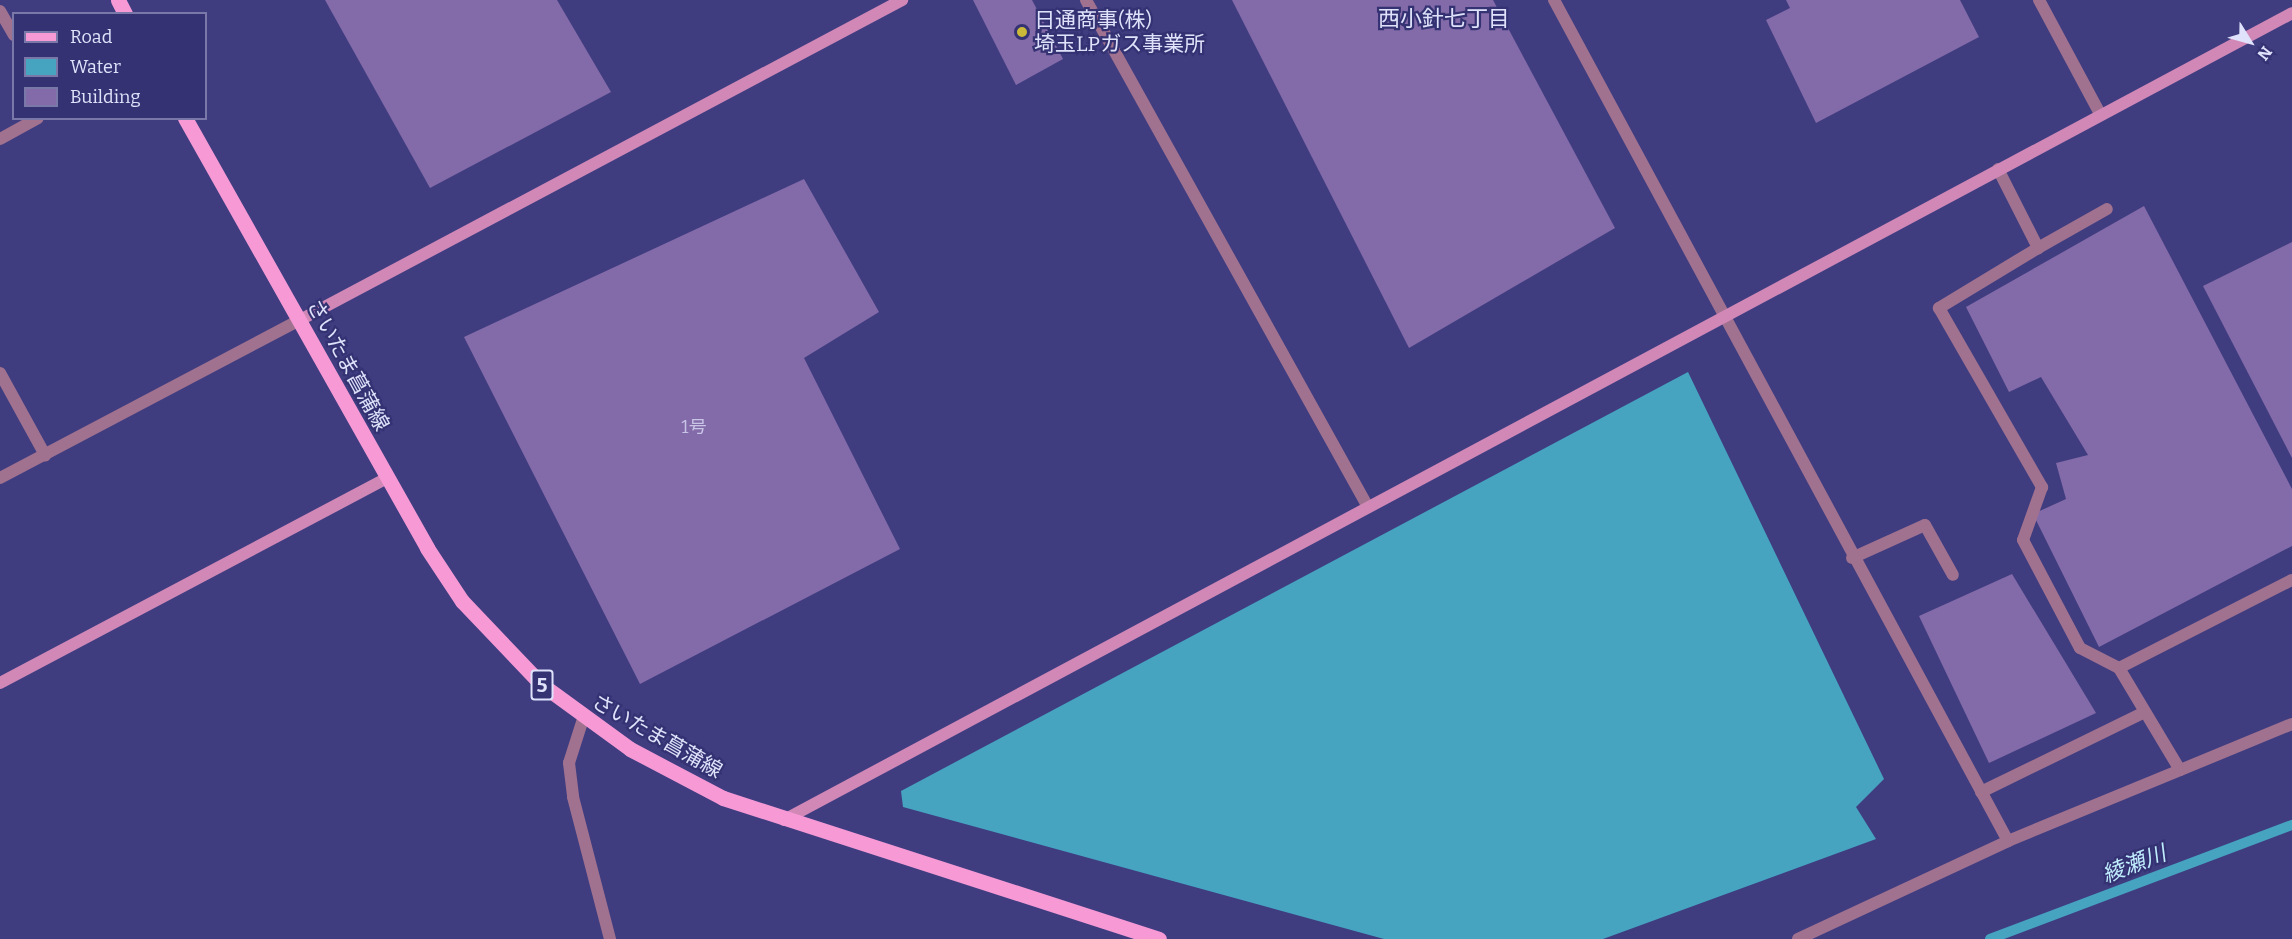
<!DOCTYPE html>
<meta charset="utf-8">
<style>
body{margin:0}
#map{position:relative;width:2292px;height:939px;overflow:hidden;background:#3f3d80;font-family:Bitter,"Noto Sans JP",serif}
div>[style]{position:absolute}
.water>*{inset:0;background:#46a4c1}
.stream>*{height:10px;margin:-5px;padding:0 5px;transform-origin:5px;border-radius:5px;background:#46a4c1}
.building>*{inset:0;background:#836aa8}
.lane>*{height:12px;margin:-6px;padding:0 6px;transform-origin:6px;border-radius:6px;background:#a1728f}
.street>*{height:12px;margin:-6px;padding:0 6px;transform-origin:6px;border-radius:6px;background:#a1728f}
.secondary>*{height:12px;margin:-6px;padding:0 6px;transform-origin:6px;border-radius:6px;background:#d188b7}
.primary>*{height:15px;margin:-7.5px;padding:0 7.5px;transform-origin:7.5px;border-radius:7.5px;background:#f699d5}
.dots>*{width:16px;height:16px;translate:-50% -50%;box-sizing:border-box;border:3px solid #353273;border-radius:50%}
span{translate:-50% -50%;white-space:nowrap;text-align:center;line-height:1.15;-webkit-text-stroke:4.5px #353273;paint-order:stroke}
.number-label{font-size:18px;color:#c8c4e6}
.number-label span{-webkit-text-stroke-width:0}
.shield-label span{padding:2px 4px;background:#353273;border:2px solid;border-radius:4px;-webkit-text-stroke-width:0}
.shield-label{font-size:20px;color:#dfe2fa;font-weight:700}
.poi-label{font-size:21px;color:#dfe2fa}
.left{translate:0 -50%;text-align:left}
.street-label{font-size:21px;color:#dfe2fa}
.neighbourhood-label{font-size:22px;color:#dfe2fa}
.water-label{font-size:22px;color:#c0edfd;font-style:italic}
.legend{position:absolute;left:12px;top:12px;width:195px;height:108px;box-sizing:border-box;background:#353273;border:2px solid #7978a9;margin:0;padding:8px 10px;list-style:none;font-size:18px;color:#dfe2fa}
.legend li{display:flex;align-items:center;gap:12px;height:30px}
.legend b{width:30px;border:2px solid #7978a9}
.north{position:absolute;left:2220px;top:12px;width:60px;height:60px;-webkit-text-stroke:4px #353273;paint-order:stroke;rotate:127deg;font-size:16px;font-weight:700;line-height:24px;text-align:center;color:#dfe2fa}
.north::after{content:'';display:block;margin:auto;width:21px;height:27px;background:#dfe2fa;clip-path:polygon(50% 0,100% 100%,50% 72%,0 100%)}
</style>
<div id="map">
<div class="water">
<i style="clip-path:polygon(1688px 372px,1884px 779px,1856px 807px,1876px 839px,1603px 939px,1384px 939px,903px 807px,901px 791px)"></i>
</div>
<div class="stream">
<i style="left:1990px;top:939px;width:323px;rotate:-20.7deg"></i>
</div>
<div class="building">
<i style="clip-path:polygon(325px 0,557px 0,611px 92px,430px 188px)"></i>
<i style="clip-path:polygon(973px 0,1032px 0,1063px 59px,1016px 85px)"></i>
<i style="clip-path:polygon(1232px 0,1493px 0,1615px 228px,1409px 348px)"></i>
<i style="clip-path:polygon(1786px 0,1960px 0,1979px 37px,1816px 123px,1766px 20px,1790px 8px)"></i>
<i style="clip-path:polygon(804px 179px,879px 312px,804px 358px,900px 549px,640px 684px,464px 337px)"></i>
<i style="clip-path:polygon(2144px 206px,2292px 489px,2292px 546px,2099px 647px,2033px 514px,2066px 499px,2056px 463px,2088px 455px,2041px 377px,2009px 392px,1966px 307px)"></i>
<i style="clip-path:polygon(2292px 242px,2292px 458px,2203px 286px)"></i>
<i style="clip-path:polygon(2012px 574px,2096px 713px,1989px 763px,1919px 616px)"></i>
</div>
<div class="lane">
<i style="left:1998px;top:169px;width:89px;rotate:63.1deg"></i>
<i style="left:2038px;top:248px;width:116px;rotate:148.8deg"></i>
<i style="left:1939px;top:308px;width:207px;rotate:60.1deg"></i>
<i style="left:2042px;top:487px;width:56px;rotate:109.7deg"></i>
<i style="left:2023px;top:540px;width:122px;rotate:62.2deg"></i>
<i style="left:2080px;top:648px;width:44px;rotate:27.1deg"></i>
<i style="left:2038px;top:248px;width:79px;rotate:-29.5deg"></i>
<i style="left:1852px;top:558px;width:80px;rotate:-24.3deg"></i>
<i style="left:1925px;top:525px;width:57px;rotate:60.8deg"></i>
<i style="left:1981px;top:792px;width:182px;rotate:-26deg"></i>
</div>
<div class="street">
<i style="left:1086px;top:0;width:580px;rotate:60.92deg"></i>
<i style="left:1554px;top:0;width:956px;rotate:61.64deg"></i>
<i style="left:2008px;top:841px;width:307px;rotate:-22.4deg"></i>
<i style="left:2039px;top:0;width:129px;rotate:61.8deg"></i>
<i style="left:0;top:11px;width:28px;rotate:60deg"></i>
<i style="left:0;top:139px;width:43px;rotate:-28.9deg"></i>
<i style="left:0;top:373px;width:94px;rotate:61.2deg"></i>
<i style="left:0;top:478px;width:339px;rotate:-27.8deg"></i>
<i style="left:583px;top:719px;width:46px;rotate:107.7deg"></i>
<i style="left:569px;top:763px;width:34px;rotate:83deg"></i>
<i style="left:573px;top:797px;width:147px;rotate:75.4deg"></i>
<i style="left:2180px;top:770px;width:119px;rotate:-120.9deg"></i>
<i style="left:2119px;top:668px;width:194px;rotate:-27deg"></i>
<i style="left:1798px;top:939px;width:232px;rotate:-25deg"></i>
</div>
<div class="secondary">
<i style="left:300px;top:320px;width:682px;rotate:-27.99deg"></i>
<i style="left:0;top:683px;width:438px;rotate:-27.9deg"></i>
<i style="left:784px;top:820px;width:1710px;rotate:-28.15deg"></i>
</div>
<div class="primary">
<i style="left:118px;top:0;width:16px;rotate:63deg"></i>
<i style="left:185px;top:118px;width:493px;rotate:60.6deg"></i>
<i style="left:427px;top:548px;width:64px;rotate:56.6deg"></i>
<i style="left:462px;top:601px;width:115px;rotate:46.4deg"></i>
<i style="left:541px;top:684px;width:110px;rotate:36.1deg"></i>
<i style="left:630px;top:749px;width:105px;rotate:27.8deg"></i>
<i style="left:723px;top:798px;width:458px;rotate:17.9deg"></i>
</div>
<div class="dots">
<i style="left:1022px;top:32px;background:#cbba39"></i>
</div>
<div class="number-label">
<span style="left:694px;top:427px">1号</span>
</div>
<div class="shield-label">
<span style="left:542px;top:685px">5</span>
</div>
<div class="poi-label">
<span class="left" style="left:1034px;top:32px">日通商事(株)<br>埼玉LPガス事業所</span>
</div>
<div class="street-label">
<span style="left:348px;top:365px;rotate:61deg">さいたま菖蒲線</span>
<span style="left:657px;top:736px;rotate:30deg">さいたま菖蒲線</span>
</div>
<div class="neighbourhood-label">
<span style="left:1444px;top:19px">西小針七丁目</span>
</div>
<div class="water-label">
<span style="left:2134px;top:864px;rotate:-21deg">綾瀬川</span>
</div>
<ul class="legend">
<li><b style="height:8px;background:#f699d5"></b>Road</li>
<li><b style="height:16px;background:#46a4c1"></b>Water</li>
<li><b style="height:16px;background:#836aa8"></b>Building</li>
</ul>
<div class="north">N</div>
</div>
